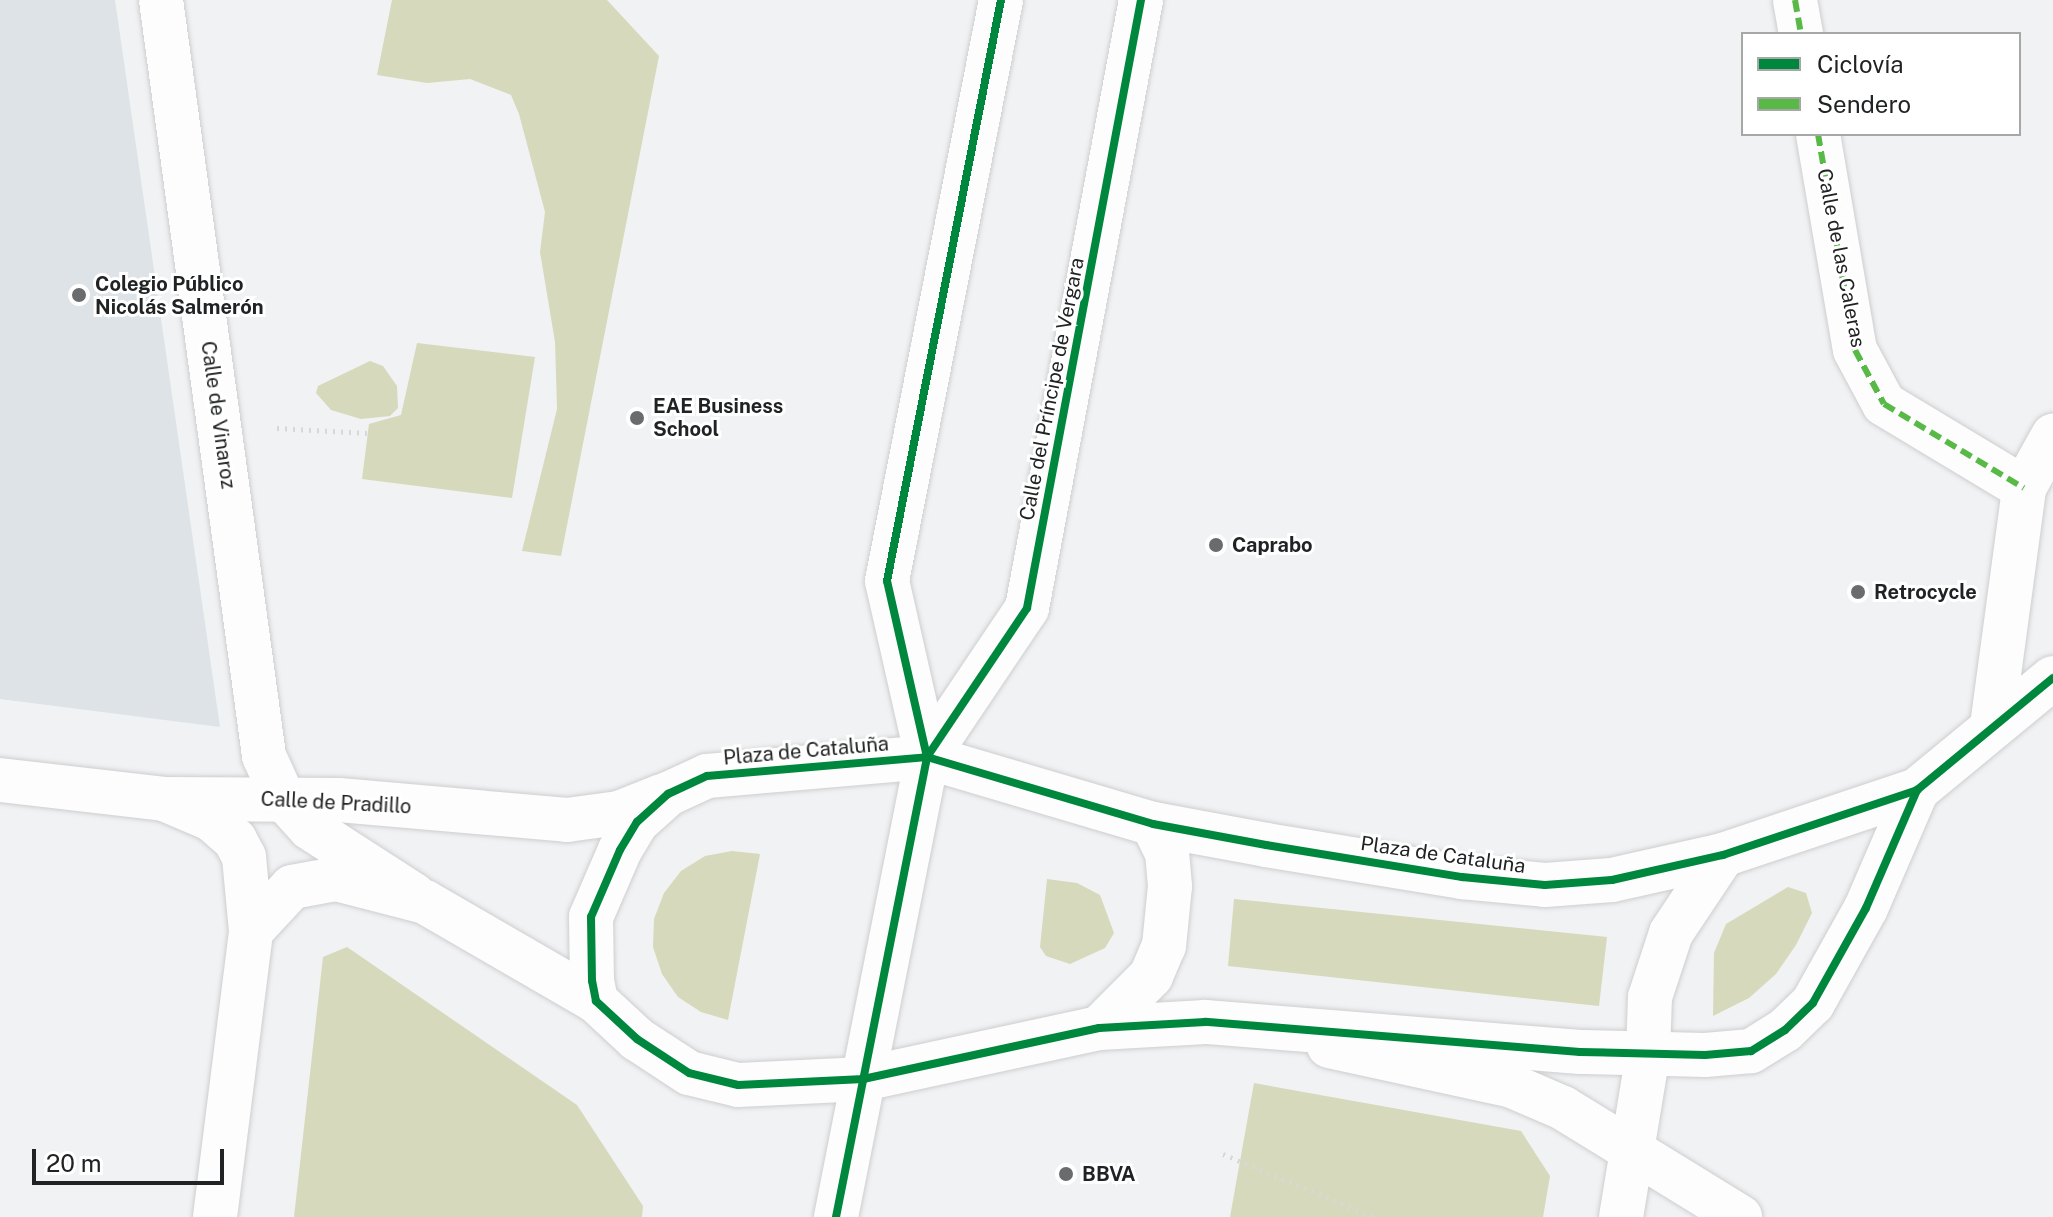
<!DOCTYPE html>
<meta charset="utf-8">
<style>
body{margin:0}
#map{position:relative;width:2053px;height:1217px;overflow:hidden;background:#f1f2f4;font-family:"Public Sans",sans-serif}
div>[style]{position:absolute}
.built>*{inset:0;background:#dde3e7}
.green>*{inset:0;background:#d6d9bb}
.path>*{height:5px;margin-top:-2.5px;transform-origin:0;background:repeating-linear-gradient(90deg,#d8d8d9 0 2px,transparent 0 8px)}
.roads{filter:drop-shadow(0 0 2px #ceced0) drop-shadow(0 0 2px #ceced0)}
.street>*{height:44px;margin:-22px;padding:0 22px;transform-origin:22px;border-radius:22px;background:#fdfdfd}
.secondary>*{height:44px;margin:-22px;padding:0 22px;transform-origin:22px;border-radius:22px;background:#fdfdfd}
.quiet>*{height:6px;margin-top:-3px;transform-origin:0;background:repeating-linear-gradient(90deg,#58b947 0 12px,transparent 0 18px)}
.cycleway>*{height:8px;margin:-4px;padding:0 4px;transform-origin:4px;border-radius:4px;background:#00873e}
.dots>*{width:22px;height:22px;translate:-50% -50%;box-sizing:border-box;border:4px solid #fff;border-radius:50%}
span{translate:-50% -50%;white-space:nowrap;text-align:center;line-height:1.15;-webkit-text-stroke:6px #fff;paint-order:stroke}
.street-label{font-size:20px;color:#212223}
.poi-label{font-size:20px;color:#212223;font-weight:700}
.left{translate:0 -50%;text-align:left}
.legend{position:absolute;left:1741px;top:32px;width:280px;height:104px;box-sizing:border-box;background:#fff;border:2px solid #a6a7a7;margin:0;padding:10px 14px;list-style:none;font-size:24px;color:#212223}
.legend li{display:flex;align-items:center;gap:16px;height:40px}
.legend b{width:40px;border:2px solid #a6a7a7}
.scale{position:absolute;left:32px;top:1149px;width:192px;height:36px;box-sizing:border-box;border:4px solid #212223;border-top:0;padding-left:10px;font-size:24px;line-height:28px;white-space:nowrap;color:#212223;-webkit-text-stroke:6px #fff;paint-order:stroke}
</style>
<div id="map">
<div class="built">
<i style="clip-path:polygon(0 0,115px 0,220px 727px,0 699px)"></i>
</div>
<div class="green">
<i style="clip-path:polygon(392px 0,607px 0,659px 56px,561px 556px,522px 551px,557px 409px,555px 342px,540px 252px,545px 212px,519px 114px,511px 95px,470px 79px,427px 83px,377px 75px)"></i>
<i style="clip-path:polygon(417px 343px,535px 357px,512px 498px,362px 479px,369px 424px,401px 415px)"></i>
<i style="clip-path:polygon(370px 361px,383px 366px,397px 386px,398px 408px,390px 416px,361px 419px,331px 410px,316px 393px,318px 386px)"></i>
<i style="clip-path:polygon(732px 851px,760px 854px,728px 1020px,701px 1012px,678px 997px,662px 974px,653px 947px,654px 919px,664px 893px,681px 871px,705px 856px)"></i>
<i style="clip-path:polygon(1047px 879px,1077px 883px,1100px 895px,1114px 933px,1105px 948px,1070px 964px,1046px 956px,1040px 947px)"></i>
<i style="clip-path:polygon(1788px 887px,1806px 893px,1812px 913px,1796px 945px,1776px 974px,1749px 998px,1713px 1016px,1714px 953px,1726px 924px)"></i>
<i style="clip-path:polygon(1234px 899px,1607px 937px,1599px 1006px,1228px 966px)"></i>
<i style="clip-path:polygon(347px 947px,577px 1105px,643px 1206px,642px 1217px,294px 1217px,323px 957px)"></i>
<i style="clip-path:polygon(1254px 1083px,1521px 1131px,1550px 1176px,1543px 1217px,1230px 1217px)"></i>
</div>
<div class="path">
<i style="left:277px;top:428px;width:91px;rotate:3.1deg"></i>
<i style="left:1223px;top:1154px;width:163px;rotate:22.8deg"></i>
</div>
<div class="roads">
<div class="street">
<i style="left:161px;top:0;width:763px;rotate:82.24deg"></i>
<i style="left:264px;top:756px;width:46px;rotate:65.7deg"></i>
<i style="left:283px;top:798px;width:40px;rotate:48deg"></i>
<i style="left:310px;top:828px;width:124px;rotate:32.8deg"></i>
<i style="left:1795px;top:0;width:35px;rotate:80deg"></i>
<i style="left:1818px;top:134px;width:219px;rotate:80.3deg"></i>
<i style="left:1855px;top:350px;width:61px;rotate:61.8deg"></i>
<i style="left:1884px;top:404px;width:163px;rotate:31deg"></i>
<i style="left:1992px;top:726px;width:240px;rotate:-82.3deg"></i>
<i style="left:2024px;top:488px;width:60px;rotate:-60.9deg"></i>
<i style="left:164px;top:799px;width:51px;rotate:23.1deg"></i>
<i style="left:211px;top:819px;width:32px;rotate:41deg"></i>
<i style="left:235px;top:840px;width:19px;rotate:62deg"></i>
<i style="left:244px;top:857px;width:74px;rotate:84.6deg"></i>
<i style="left:1329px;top:1046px;width:187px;rotate:12.3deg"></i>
<i style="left:1512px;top:1086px;width:56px;rotate:23.3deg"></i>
<i style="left:1563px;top:1108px;width:208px;rotate:31.6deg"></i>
<i style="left:1621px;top:1217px;width:165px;rotate:-80.6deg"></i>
<i style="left:1648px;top:1054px;width:57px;rotate:-88deg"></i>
<i style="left:1650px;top:997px;width:67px;rotate:-71.8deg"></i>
<i style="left:1671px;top:933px;width:94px;rotate:-56.3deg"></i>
</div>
<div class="secondary">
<i style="left:927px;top:757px;width:179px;rotate:-56.1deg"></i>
<i style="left:1027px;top:608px;width:619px;rotate:-79.38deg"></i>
<i style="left:0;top:780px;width:165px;rotate:6.6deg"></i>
<i style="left:164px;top:799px;width:175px;rotate:0.3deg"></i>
<i style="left:339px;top:800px;width:229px;rotate:5deg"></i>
<i style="left:567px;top:820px;width:52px;rotate:-7.7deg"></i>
<i style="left:619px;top:813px;width:46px;rotate:-21.6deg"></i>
<i style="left:1917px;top:790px;width:129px;rotate:113.4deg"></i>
<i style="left:1866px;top:908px;width:109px;rotate:119.2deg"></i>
<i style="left:1813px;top:1003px;width:39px;rotate:136deg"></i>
<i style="left:1785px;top:1030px;width:40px;rotate:148deg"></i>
<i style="left:1751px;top:1051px;width:46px;rotate:175deg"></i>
<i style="left:1705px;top:1055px;width:125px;rotate:-178.6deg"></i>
<i style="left:1580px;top:1052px;width:376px;rotate:-175.4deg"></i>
<i style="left:1205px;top:1022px;width:106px;rotate:176.8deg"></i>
<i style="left:1099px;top:1028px;width:240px;rotate:167.8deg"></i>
<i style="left:864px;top:1079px;width:126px;rotate:177.3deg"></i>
<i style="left:738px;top:1085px;width:50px;rotate:-166.2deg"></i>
<i style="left:689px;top:1073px;width:62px;rotate:-146.8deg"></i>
<i style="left:637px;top:1039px;width:56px;rotate:-137.2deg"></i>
<i style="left:596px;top:1001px;width:20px;rotate:-101deg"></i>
<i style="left:592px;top:981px;width:64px;rotate:-90.9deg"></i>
<i style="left:591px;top:917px;width:73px;rotate:-66.6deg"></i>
<i style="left:620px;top:850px;width:33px;rotate:-59deg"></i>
<i style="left:637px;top:822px;width:42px;rotate:-42.1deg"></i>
<i style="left:668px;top:794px;width:43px;rotate:-24.8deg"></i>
<i style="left:707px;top:776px;width:221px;rotate:-4.9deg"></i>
<i style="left:927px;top:757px;width:236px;rotate:16.5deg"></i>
<i style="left:1153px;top:824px;width:115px;rotate:10.5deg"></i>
<i style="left:1266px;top:845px;width:199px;rotate:9.3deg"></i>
<i style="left:1462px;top:877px;width:83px;rotate:5.5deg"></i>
<i style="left:1545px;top:885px;width:67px;rotate:-4.3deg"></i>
<i style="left:1612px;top:880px;width:114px;rotate:-12.7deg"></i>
<i style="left:1723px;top:855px;width:205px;rotate:-18.5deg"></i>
<i style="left:1917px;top:790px;width:176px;rotate:-39.5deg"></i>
<i style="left:1099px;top:1028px;width:74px;rotate:-45deg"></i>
<i style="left:1151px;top:976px;width:33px;rotate:-67deg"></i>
<i style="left:1164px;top:946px;width:60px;rotate:-84.3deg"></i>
<i style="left:1170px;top:886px;width:33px;rotate:-95deg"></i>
<i style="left:1167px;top:853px;width:32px;rotate:-116deg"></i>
<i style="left:215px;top:1217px;width:288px;rotate:-82.8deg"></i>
<i style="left:251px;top:931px;width:60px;rotate:-47deg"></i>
<i style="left:292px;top:887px;width:45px;rotate:-10.3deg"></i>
<i style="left:336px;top:879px;width:92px;rotate:14.5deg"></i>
<i style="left:425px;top:902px;width:198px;rotate:30.1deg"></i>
<i style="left:836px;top:1217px;width:469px;rotate:-78.8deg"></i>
<i style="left:927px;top:757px;width:180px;rotate:-102.8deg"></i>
<i style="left:887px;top:581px;width:592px;rotate:-78.9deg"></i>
</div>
</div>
<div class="quiet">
<i style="left:1795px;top:0;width:35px;rotate:80deg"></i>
<i style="left:1818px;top:134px;width:219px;rotate:80.3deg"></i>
<i style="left:1855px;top:350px;width:61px;rotate:61.8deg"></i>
<i style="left:1884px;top:404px;width:163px;rotate:31deg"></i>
</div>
<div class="cycleway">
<i style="left:927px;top:757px;width:179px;rotate:-56.1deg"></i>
<i style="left:1027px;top:608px;width:619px;rotate:-79.38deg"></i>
<i style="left:1917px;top:790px;width:129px;rotate:113.4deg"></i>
<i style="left:1866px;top:908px;width:109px;rotate:119.2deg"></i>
<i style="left:1813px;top:1003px;width:39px;rotate:136deg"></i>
<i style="left:1785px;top:1030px;width:40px;rotate:148deg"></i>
<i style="left:1751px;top:1051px;width:46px;rotate:175deg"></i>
<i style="left:1705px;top:1055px;width:125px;rotate:-178.6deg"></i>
<i style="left:1580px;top:1052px;width:376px;rotate:-175.4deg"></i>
<i style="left:1205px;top:1022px;width:106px;rotate:176.8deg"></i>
<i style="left:1099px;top:1028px;width:240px;rotate:167.8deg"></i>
<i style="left:864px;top:1079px;width:126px;rotate:177.3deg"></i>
<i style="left:738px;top:1085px;width:50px;rotate:-166.2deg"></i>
<i style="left:689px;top:1073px;width:62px;rotate:-146.8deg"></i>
<i style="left:637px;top:1039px;width:56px;rotate:-137.2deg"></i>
<i style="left:596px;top:1001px;width:20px;rotate:-101deg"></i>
<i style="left:592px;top:981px;width:64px;rotate:-90.9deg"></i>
<i style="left:591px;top:917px;width:73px;rotate:-66.6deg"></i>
<i style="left:620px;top:850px;width:33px;rotate:-59deg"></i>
<i style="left:637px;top:822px;width:42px;rotate:-42.1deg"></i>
<i style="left:668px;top:794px;width:43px;rotate:-24.8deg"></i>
<i style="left:707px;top:776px;width:221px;rotate:-4.9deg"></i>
<i style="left:927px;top:757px;width:236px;rotate:16.5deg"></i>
<i style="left:1153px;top:824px;width:115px;rotate:10.5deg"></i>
<i style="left:1266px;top:845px;width:199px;rotate:9.3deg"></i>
<i style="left:1462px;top:877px;width:83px;rotate:5.5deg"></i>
<i style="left:1545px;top:885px;width:67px;rotate:-4.3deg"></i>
<i style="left:1612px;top:880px;width:114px;rotate:-12.7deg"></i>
<i style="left:1723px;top:855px;width:205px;rotate:-18.5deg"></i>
<i style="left:1917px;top:790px;width:176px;rotate:-39.5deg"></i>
<i style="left:836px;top:1217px;width:469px;rotate:-78.8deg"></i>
<i style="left:927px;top:757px;width:180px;rotate:-102.8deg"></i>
<i style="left:887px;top:581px;width:592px;rotate:-78.9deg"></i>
</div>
<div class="dots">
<i style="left:79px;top:295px;background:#6a6b6c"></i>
<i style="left:637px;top:418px;background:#6a6b6c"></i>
<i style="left:1216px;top:545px;background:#6a6b6c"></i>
<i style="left:1858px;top:592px;background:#6a6b6c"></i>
<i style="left:1066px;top:1174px;background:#6a6b6c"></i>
</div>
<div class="street-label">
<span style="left:1841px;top:258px;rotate:79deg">Calle de las Caleras</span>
<span style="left:1052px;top:389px;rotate:-79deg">Calle del Príncipe de Vergara</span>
<span style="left:218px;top:415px;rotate:82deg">Calle de Vinaroz</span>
<span style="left:806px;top:751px;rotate:-5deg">Plaza de Cataluña</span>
<span style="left:336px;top:803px;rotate:3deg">Calle de Pradillo</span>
<span style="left:1443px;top:855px;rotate:8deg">Plaza de Cataluña</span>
</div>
<div class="poi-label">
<span class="left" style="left:95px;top:296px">Colegio Público<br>Nicolás Salmerón</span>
<span class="left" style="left:653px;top:418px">EAE Business<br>School</span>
<span class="left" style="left:1232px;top:545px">Caprabo</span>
<span class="left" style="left:1874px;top:592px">Retrocycle</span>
<span class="left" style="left:1082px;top:1174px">BBVA</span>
</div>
<ul class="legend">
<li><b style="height:10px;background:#00873e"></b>Ciclovía</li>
<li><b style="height:10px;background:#58b947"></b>Sendero</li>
</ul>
<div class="scale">20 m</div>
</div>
